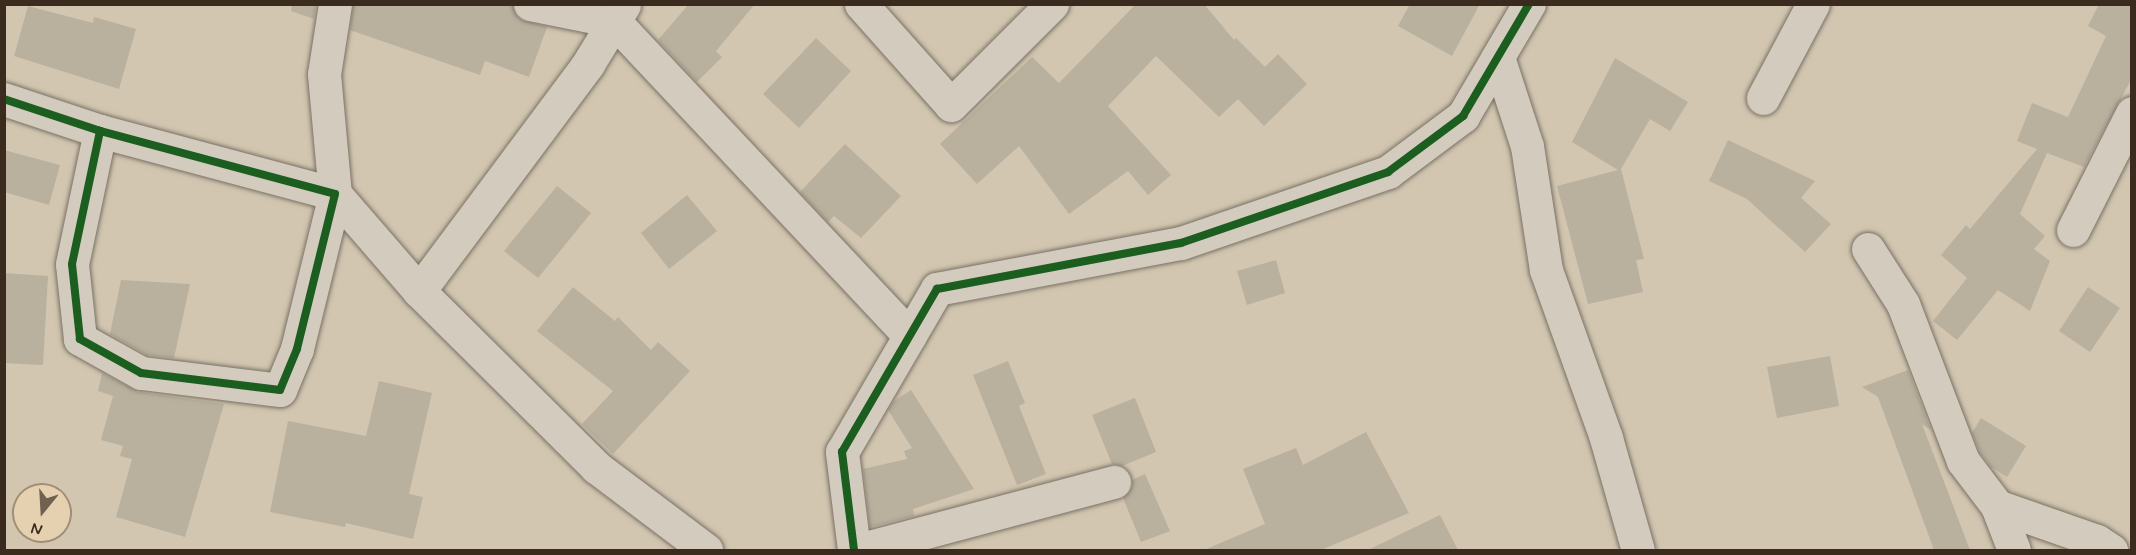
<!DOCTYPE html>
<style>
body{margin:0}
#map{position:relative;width:2136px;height:555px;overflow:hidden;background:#d2c6b0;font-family:Mynerve,sans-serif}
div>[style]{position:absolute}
.building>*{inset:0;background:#bab09e}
.roads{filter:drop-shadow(0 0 2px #7a7165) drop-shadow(0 0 2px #7a7165)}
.street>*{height:33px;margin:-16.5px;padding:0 16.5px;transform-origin:16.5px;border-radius:16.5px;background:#d3cbbe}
.cycleway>*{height:8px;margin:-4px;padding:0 4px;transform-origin:4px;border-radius:4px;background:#1b5e20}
span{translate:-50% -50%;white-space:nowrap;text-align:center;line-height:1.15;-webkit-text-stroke:4.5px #e5d1af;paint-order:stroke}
.frame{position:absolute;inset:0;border:6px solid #3b2a1e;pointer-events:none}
.north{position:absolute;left:12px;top:483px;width:60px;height:60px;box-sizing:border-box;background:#e5d1af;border:2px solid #a18e75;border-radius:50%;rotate:198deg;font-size:16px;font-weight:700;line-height:24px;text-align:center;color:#3b2a1e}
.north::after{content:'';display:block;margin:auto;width:21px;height:27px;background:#706151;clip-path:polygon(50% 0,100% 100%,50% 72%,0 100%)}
</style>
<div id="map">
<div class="building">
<i style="clip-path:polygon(292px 4px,316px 4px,314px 19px,291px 11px)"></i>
<i style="clip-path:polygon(353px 4px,512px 4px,518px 18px,547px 27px,529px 77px,485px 61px,480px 75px,350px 30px)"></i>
<i style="clip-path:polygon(689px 4px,755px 4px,716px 51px,722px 57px,697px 82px,658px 40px)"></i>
<i style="clip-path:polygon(1136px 4px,1204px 4px,1234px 40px,1236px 38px,1265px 67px,1278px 54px,1307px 84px,1264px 126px,1238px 99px,1219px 117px,1156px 56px,1108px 106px,1171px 175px,1148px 195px,1128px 171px,1069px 214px,1019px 146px,977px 184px,940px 144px,1032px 57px,1059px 83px)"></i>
<i style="clip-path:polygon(1410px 4px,1480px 4px,1452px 56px,1398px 26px)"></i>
<i style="clip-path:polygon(2099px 4px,2132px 4px,2132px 78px,2084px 167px,2047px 153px,2020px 214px,2045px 236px,2034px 249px,2050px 261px,2030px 311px,1998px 290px,1957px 340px,1933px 321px,1967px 278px,1941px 255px,1966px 225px,1970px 229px,2037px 149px,2017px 141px,2032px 103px,2068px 117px,2106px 36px,2088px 26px)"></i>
<i style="clip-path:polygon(28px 6px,93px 23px,94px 17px,136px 29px,119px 89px,14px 56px)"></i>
<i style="clip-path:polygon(816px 38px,851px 71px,799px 128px,763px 94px)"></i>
<i style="clip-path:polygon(1615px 58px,1688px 102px,1670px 131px,1650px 119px,1621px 169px,1644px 259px,1636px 260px,1643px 292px,1588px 304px,1557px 186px,1618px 170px,1572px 142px)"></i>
<i style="clip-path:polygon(1728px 140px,1815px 181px,1801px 198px,1831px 224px,1805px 252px,1747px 199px,1709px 181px)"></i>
<i style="clip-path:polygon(845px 144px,901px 196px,861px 238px,834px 216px,828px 222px,800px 192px)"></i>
<i style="clip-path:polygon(4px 150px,60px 165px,49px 205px,4px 192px)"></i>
<i style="clip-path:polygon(557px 186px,591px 213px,538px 278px,504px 251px)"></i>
<i style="clip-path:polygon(687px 195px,717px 231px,669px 269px,641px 233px)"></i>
<i style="clip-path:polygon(1276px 260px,1285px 293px,1247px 305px,1237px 271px)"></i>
<i style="clip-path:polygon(4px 273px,48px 276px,43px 365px,4px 363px)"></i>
<i style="clip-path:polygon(121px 280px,190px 284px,174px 358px,147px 355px,110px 334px)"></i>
<i style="clip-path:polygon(573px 287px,615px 321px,618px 317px,651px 350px,658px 342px,690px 371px,613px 454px,582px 424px,613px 391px,537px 331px)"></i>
<i style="clip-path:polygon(2088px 287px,2120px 308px,2090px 352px,2059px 331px)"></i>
<i style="clip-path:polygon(1830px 356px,1839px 406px,1777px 418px,1767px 367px)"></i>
<i style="clip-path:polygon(1008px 361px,1025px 403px,1019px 406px,1046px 474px,1017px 485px,973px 375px)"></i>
<i style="clip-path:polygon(1908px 370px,1931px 430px,1922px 424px,1970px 550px,1934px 550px,1878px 397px,1862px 387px)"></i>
<i style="clip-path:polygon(102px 373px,138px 392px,224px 404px,185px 537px,116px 517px,132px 459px,120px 456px,123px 446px,101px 440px,113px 396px,98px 391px)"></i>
<i style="clip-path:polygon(379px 381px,432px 393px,409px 494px,423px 497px,413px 539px,346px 523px,345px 527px,270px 512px,288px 421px,366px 436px)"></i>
<i style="clip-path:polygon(911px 390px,974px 489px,913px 509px,914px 516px,870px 527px,863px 469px,907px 459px,904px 451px,912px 448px,888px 410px,894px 401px)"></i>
<i style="clip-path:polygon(1135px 398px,1156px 452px,1122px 466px,1112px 464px,1092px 415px)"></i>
<i style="clip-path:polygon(1981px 418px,2026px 446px,2007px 477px,1991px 467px,1980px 452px,1972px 433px)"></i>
<i style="clip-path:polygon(1366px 432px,1409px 513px,1321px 550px,1204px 550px,1265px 524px,1243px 469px,1296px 448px,1303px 465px)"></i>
<i style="clip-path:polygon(1145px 474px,1170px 531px,1141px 542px,1123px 498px,1132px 487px,1132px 480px)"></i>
<i style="clip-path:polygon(1440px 515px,1458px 550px,1368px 550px)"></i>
</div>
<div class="roads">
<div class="street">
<i style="left:335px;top:4px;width:71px;rotate:98.9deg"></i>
<i style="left:324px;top:74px;width:121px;rotate:84.8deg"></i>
<i style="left:335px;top:194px;width:128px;rotate:49.1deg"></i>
<i style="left:419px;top:291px;width:250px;rotate:44.8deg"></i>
<i style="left:596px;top:467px;width:138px;rotate:37deg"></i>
<i style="left:530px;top:4px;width:86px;rotate:11.4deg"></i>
<i style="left:614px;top:21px;width:432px;rotate:46.8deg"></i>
<i style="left:861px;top:4px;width:135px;rotate:48.3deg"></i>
<i style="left:951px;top:105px;width:143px;rotate:-45deg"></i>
<i style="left:1498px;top:57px;width:94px;rotate:72deg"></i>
<i style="left:1527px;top:146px;width:125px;rotate:81.3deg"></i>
<i style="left:1546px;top:270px;width:178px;rotate:70.3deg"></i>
<i style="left:1606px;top:438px;width:116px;rotate:74.1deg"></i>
<i style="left:1763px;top:98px;width:106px;rotate:-62deg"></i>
<i style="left:4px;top:99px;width:101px;rotate:18.4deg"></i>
<i style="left:100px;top:131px;width:243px;rotate:15deg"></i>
<i style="left:335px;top:194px;width:160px;rotate:103.8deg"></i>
<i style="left:297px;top:349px;width:44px;rotate:112.5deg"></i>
<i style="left:280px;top:390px;width:140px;rotate:-173deg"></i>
<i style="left:141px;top:373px;width:70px;rotate:-150.9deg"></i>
<i style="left:80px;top:339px;width:75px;rotate:-96.1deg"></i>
<i style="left:72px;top:264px;width:136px;rotate:-78.1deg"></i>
<i style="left:2073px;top:230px;width:131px;rotate:-63.2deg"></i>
<i style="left:1868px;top:249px;width:65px;rotate:57.5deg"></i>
<i style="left:1903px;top:304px;width:168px;rotate:69.1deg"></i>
<i style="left:1963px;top:461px;width:56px;rotate:52.9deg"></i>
<i style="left:1997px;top:506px;width:106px;rotate:19.3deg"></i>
<i style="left:2097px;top:541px;width:17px;rotate:33deg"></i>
<i style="left:419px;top:291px;width:283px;rotate:-53.3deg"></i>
<i style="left:588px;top:64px;width:69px;rotate:-58.6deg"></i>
<i style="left:1997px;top:506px;width:47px;rotate:68.9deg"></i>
<i style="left:854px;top:550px;width:99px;rotate:-97deg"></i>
<i style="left:842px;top:452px;width:189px;rotate:-59.8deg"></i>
<i style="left:937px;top:289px;width:248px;rotate:-10.7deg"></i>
<i style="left:1181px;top:243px;width:219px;rotate:-18.9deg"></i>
<i style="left:1388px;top:172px;width:94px;rotate:-36.7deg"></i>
<i style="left:1463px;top:116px;width:130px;rotate:-59.5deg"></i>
<i style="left:858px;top:550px;width:265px;rotate:-14.9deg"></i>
</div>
</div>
<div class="cycleway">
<i style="left:4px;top:99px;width:101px;rotate:18.4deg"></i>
<i style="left:100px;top:131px;width:243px;rotate:15deg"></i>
<i style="left:335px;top:194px;width:160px;rotate:103.8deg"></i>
<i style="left:297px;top:349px;width:44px;rotate:112.5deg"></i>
<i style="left:280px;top:390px;width:140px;rotate:-173deg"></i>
<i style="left:141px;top:373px;width:70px;rotate:-150.9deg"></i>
<i style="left:80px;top:339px;width:75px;rotate:-96.1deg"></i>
<i style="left:72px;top:264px;width:136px;rotate:-78.1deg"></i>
<i style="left:854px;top:550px;width:99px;rotate:-97deg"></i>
<i style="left:842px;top:452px;width:189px;rotate:-59.8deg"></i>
<i style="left:937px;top:289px;width:248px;rotate:-10.7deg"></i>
<i style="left:1181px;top:243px;width:219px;rotate:-18.9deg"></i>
<i style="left:1388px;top:172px;width:94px;rotate:-36.7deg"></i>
<i style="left:1463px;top:116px;width:130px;rotate:-59.5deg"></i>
</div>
<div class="frame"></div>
<div class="north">N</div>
</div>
